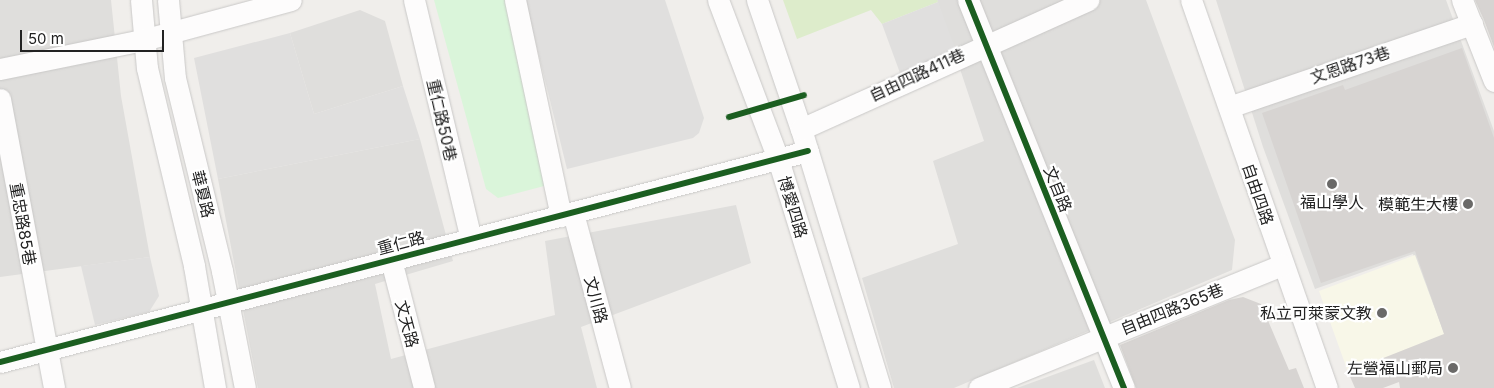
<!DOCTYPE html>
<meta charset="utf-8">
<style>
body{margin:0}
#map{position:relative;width:1494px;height:388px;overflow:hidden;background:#f0eeeb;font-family:Inter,"Noto Sans TC",sans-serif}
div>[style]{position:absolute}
.residential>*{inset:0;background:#dfdedc}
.education>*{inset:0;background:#f8f7e8}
.grass>*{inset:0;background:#ddeccb}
.park>*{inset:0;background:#daf5da}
.parking>*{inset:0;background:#e0dfde}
.building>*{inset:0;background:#d7d4d2}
.roads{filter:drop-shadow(0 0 1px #c9c8c7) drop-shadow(0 0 1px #c9c8c7)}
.minor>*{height:21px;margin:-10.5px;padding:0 10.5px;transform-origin:10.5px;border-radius:10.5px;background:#fdfcfc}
.cycleway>*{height:6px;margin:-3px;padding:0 3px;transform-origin:3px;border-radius:3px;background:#1b5e20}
.dots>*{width:14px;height:14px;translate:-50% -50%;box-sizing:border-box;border:2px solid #fff;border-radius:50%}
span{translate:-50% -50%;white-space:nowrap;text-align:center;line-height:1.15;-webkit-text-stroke:4.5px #fff;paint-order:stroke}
.street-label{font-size:16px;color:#222}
.poi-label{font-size:16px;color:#222}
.right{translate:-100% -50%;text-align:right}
.scale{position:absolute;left:20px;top:30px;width:144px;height:22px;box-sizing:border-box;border:2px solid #222;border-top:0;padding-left:6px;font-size:15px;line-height:18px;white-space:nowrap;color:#222;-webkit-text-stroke:4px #fff;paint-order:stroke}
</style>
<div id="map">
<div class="residential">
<i style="clip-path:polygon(0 0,111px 0,121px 96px,150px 257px,0 277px)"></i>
<i style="clip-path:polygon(937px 0,1146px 0,1235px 240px,1232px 270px,954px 388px,894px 388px,862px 278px,958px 244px,933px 161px,984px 141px)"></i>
<i style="clip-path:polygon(1216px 0,1446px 0,1494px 131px,1494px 319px,1445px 336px,1413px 254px,1315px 289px,1263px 147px)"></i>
<i style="clip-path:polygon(360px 10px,385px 21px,403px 86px,314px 114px,290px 33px)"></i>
<i style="clip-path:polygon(420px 139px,453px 261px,375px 284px,391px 359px,555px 315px,545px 241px,736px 205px,751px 263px,581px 327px,597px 388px,258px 388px,218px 179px)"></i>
<i style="clip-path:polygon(1094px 360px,1105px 388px,1017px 388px)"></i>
</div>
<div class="education">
<i style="clip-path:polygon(1415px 255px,1445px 336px,1348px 372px,1319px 291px)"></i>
</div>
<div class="grass">
<i style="clip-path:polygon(783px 0,937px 0,938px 2px,882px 24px,871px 10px,797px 39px)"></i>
</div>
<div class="park">
<i style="clip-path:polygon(434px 0,508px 0,548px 185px,498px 198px,486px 189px)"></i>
</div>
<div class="parking">
<i style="clip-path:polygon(525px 0,665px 0,704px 118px,699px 133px,693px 138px,567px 169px)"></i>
<i style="clip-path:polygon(938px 2px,956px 51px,900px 73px,882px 24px)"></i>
<i style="clip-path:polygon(290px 33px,314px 114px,403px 86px,420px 139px,218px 179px,194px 58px)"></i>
<i style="clip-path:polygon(150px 257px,159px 296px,149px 312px,95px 325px,81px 266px)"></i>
</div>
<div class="building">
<i style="clip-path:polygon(1475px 0,1494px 0,1494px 47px,1484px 20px)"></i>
<i style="clip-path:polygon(1462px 48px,1494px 138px,1494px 388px,1400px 388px,1399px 382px,1383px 388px,1355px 388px,1348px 372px,1444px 334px,1415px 251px,1321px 283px,1262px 113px,1343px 85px,1345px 90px)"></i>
<i style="clip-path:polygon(1243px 297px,1261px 304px,1289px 370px,1296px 368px,1304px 388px,1136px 388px,1120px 345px,1229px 300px)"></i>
</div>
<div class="roads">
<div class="minor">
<i style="left:141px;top:0;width:68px;rotate:85deg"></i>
<i style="left:147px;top:68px;width:204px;rotate:76.6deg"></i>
<i style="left:194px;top:266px;width:124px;rotate:80.2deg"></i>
<i style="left:168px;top:0;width:78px;rotate:84.9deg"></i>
<i style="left:175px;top:78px;width:199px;rotate:76.3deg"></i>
<i style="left:222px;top:271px;width:119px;rotate:78.9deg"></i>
<i style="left:414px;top:0;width:246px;rotate:76.6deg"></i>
<i style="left:515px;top:0;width:221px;rotate:78deg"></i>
<i style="left:718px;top:0;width:170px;rotate:69.3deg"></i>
<i style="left:778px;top:159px;width:240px;rotate:72.8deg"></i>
<i style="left:757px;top:0;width:136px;rotate:71.2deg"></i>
<i style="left:801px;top:129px;width:271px;rotate:73deg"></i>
<i style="left:968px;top:0;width:418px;rotate:68.1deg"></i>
<i style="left:1191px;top:0;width:411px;rotate:70.7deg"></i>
<i style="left:1462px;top:0;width:87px;rotate:68.4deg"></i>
<i style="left:0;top:69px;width:146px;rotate:-11.5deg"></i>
<i style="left:143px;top:40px;width:153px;rotate:-15.1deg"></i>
<i style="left:0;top:99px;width:294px;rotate:79.4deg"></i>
<i style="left:1229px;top:107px;width:257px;rotate:-18.9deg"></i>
<i style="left:801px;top:129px;width:315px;rotate:-24.2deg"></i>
<i style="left:573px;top:213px;width:181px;rotate:75deg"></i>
<i style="left:391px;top:260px;width:132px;rotate:75.5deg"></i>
<i style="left:0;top:362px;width:835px;rotate:-14.64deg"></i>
<i style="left:979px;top:388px;width:327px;rotate:-22.1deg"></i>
</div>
</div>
<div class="cycleway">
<i style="left:968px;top:0;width:418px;rotate:68.1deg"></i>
<i style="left:729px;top:117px;width:78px;rotate:-16.3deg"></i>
<i style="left:0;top:362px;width:835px;rotate:-14.64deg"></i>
</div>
<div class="dots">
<i style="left:1332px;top:184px;background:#6a6968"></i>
<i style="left:1468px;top:204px;background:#6a6968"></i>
<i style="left:1382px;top:313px;background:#6a6968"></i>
<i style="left:1453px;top:368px;background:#6a6968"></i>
</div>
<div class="street-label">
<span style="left:1350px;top:65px;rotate:-19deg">文恩路73巷</span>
<span style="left:917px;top:75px;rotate:-25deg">自由四路411巷</span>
<span style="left:442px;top:120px;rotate:77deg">重仁路50巷</span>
<span style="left:1058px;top:189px;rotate:68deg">文自路</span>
<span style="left:203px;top:194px;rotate:76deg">華夏路</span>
<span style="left:1258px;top:194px;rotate:71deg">自由四路</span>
<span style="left:793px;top:207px;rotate:73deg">博愛四路</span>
<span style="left:23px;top:224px;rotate:80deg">重忠路85巷</span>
<span style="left:401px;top:243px;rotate:-15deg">重仁路</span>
<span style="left:596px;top:300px;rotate:75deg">文川路</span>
<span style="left:1172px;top:309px;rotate:-22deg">自由四路365巷</span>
<span style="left:407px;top:324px;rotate:75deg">文天路</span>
</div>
<div class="poi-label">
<span style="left:1332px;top:202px">福山學人</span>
<span class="right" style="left:1458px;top:204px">模範生大樓</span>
<span class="right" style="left:1372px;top:313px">私立可萊蒙文教</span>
<span class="right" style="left:1443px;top:368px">左營福山郵局</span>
</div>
<div class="scale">50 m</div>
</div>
